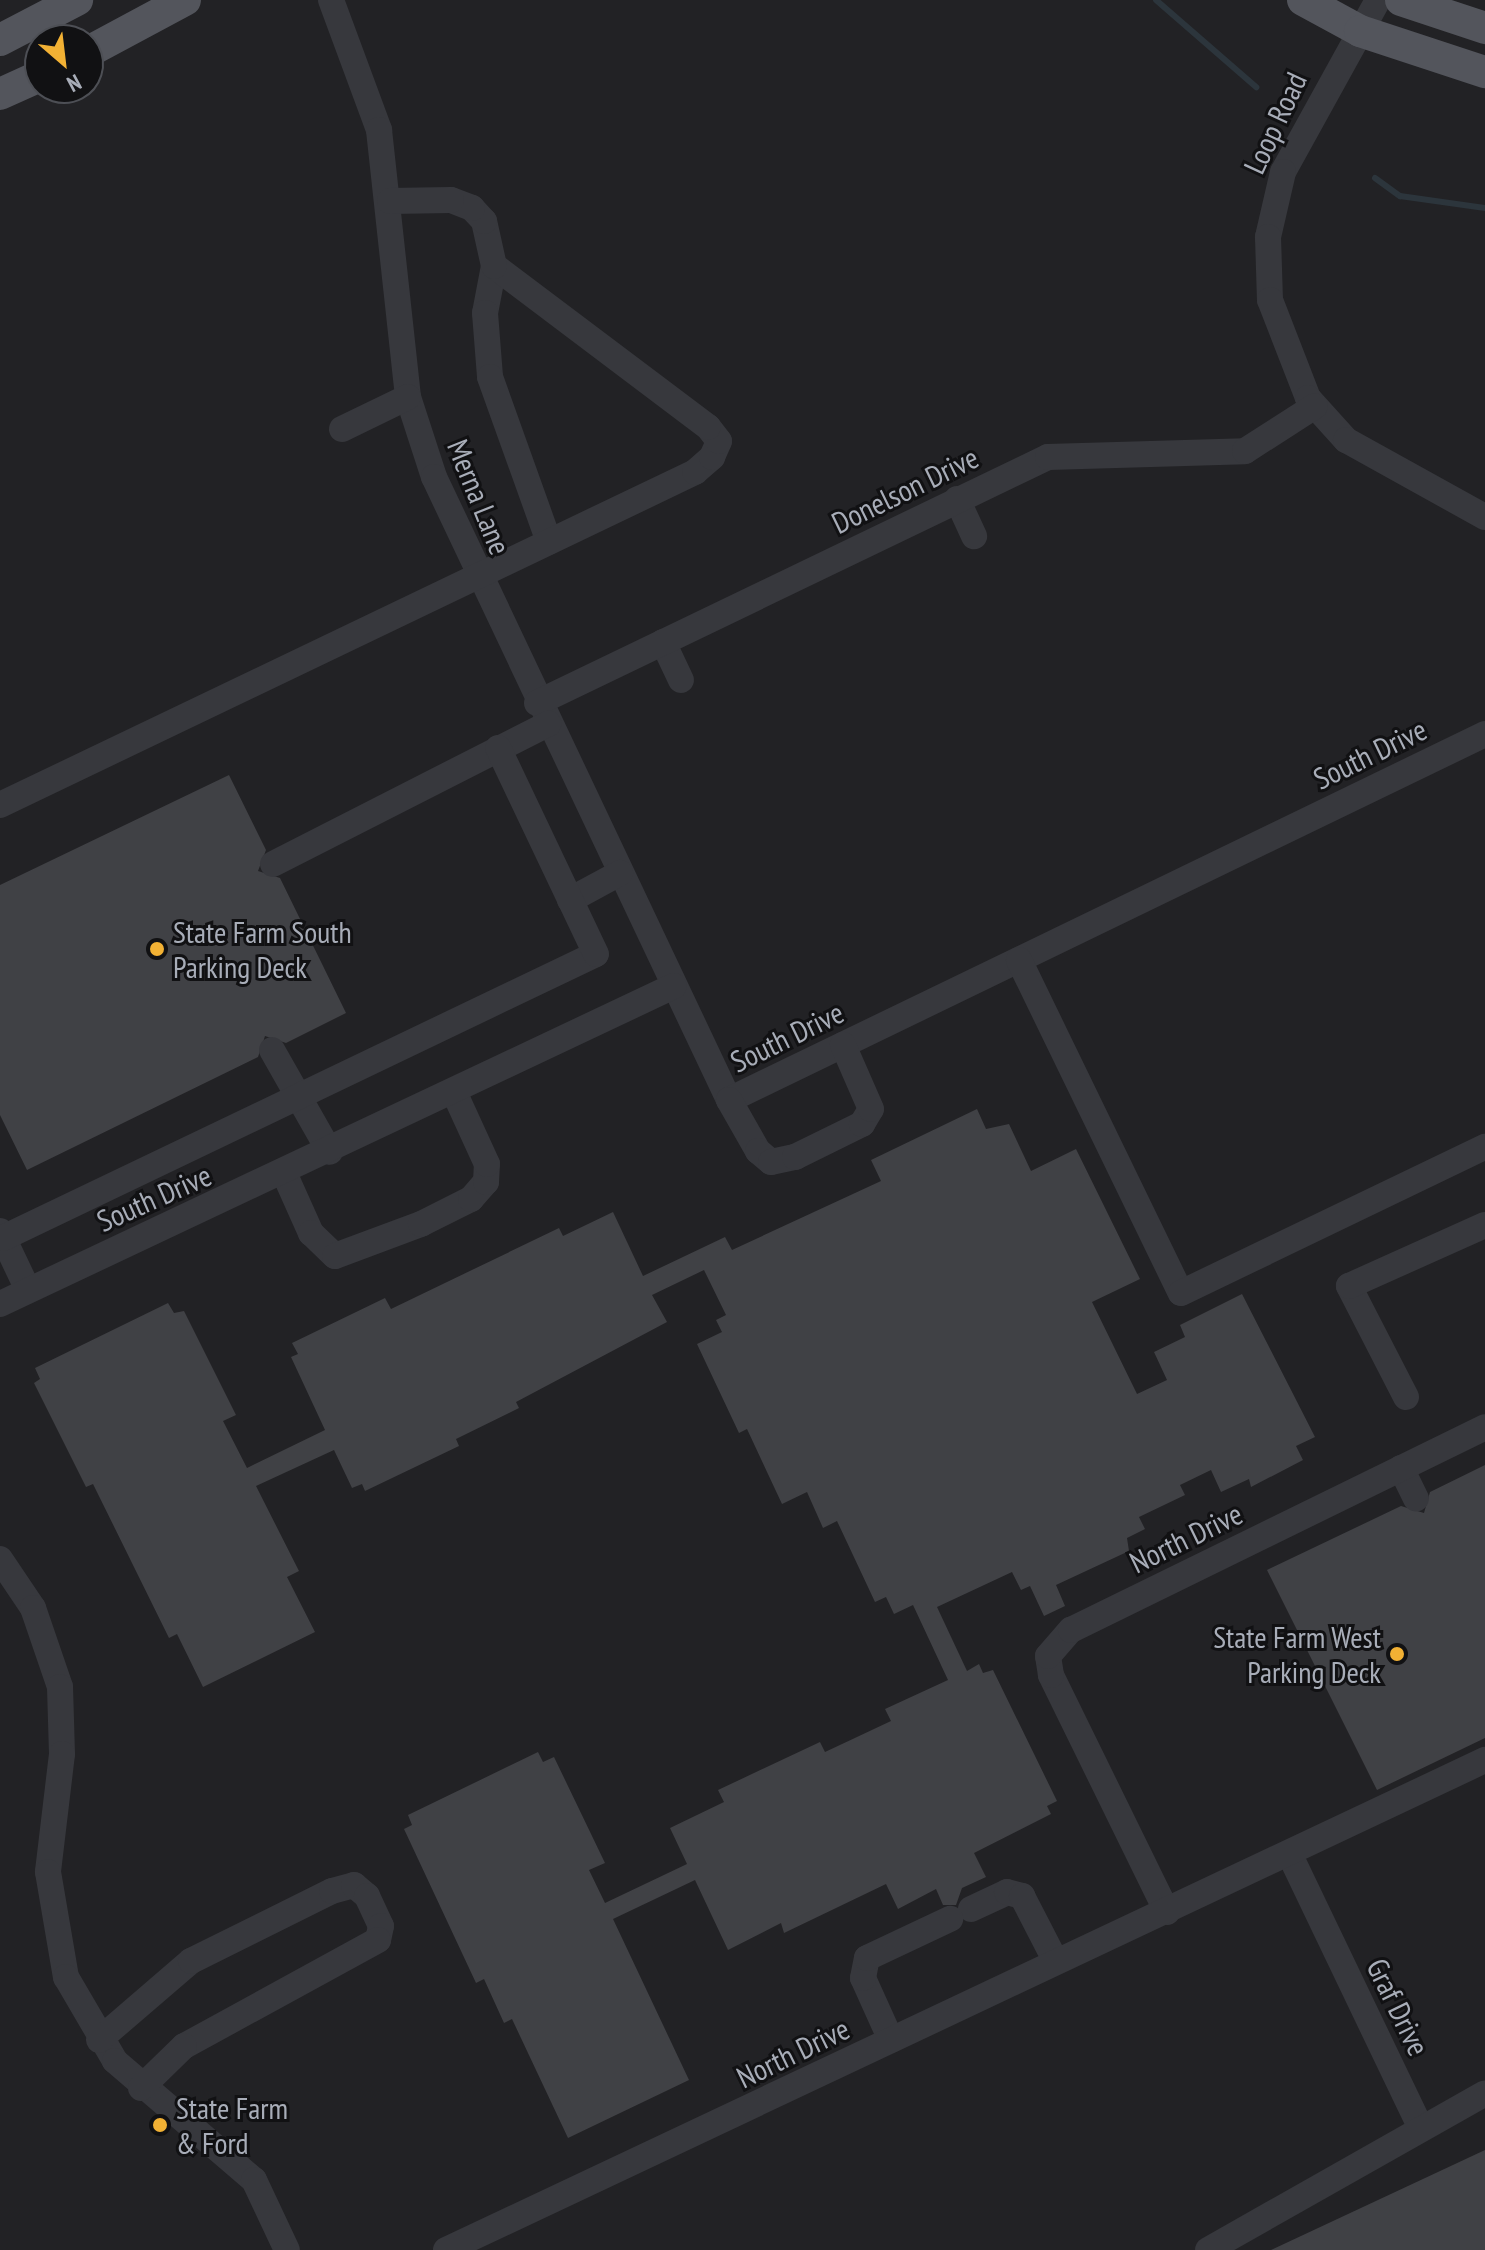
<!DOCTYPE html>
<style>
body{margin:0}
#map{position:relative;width:1485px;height:2250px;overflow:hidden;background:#161618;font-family:"PT Sans Narrow",sans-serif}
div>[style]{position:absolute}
.built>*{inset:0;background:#222225}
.stream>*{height:6px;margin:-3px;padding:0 3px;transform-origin:3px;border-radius:3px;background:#2c353c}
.building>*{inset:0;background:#404145}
.minor>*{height:26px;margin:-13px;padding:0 13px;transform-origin:13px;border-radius:13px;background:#37383d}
.major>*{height:32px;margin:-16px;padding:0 16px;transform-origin:16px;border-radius:16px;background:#53555c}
.dots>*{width:22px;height:22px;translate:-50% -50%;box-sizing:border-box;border:4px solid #111113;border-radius:50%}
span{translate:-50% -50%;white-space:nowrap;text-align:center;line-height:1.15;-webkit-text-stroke:6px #111113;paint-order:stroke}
.street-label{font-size:30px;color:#a8adb8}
.poi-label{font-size:30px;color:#a8adb8}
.left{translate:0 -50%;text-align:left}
.right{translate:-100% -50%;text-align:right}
.north{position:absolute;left:24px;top:24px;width:80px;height:80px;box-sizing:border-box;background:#111113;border:2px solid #4d4f55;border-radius:50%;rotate:152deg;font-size:22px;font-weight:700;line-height:32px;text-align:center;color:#a8adb8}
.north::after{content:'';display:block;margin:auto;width:28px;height:36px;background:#f2b134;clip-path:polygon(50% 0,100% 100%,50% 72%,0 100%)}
</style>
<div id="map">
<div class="built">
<i style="clip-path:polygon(evenodd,0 0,1485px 0,1485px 2250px,0 2250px,0 0,40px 40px,88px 40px,88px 88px,40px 88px,40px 40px)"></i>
</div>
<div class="stream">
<i style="left:1156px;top:0;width:133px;rotate:41deg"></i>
<i style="left:1375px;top:178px;width:31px;rotate:36deg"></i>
<i style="left:1400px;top:196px;width:86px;rotate:8deg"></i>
</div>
<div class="building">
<i style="clip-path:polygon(229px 775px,266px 850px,258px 871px,280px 878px,346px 1013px,286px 1043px,265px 1036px,258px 1057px,27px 1170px,0 1115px,0 885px)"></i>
<i style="clip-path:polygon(977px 1109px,986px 1129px,1009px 1124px,1031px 1171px,1076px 1149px,1140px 1279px,1092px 1302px,1137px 1394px,1167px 1380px,1154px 1352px,1185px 1337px,1180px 1325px,1242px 1294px,1315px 1437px,1296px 1446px,1303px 1460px,1251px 1487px,1249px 1479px,1221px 1492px,1211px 1470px,1180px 1485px,1185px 1495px,1139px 1517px,1145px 1529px,1127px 1538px,1129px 1551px,1056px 1585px,1065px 1606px,1044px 1616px,1030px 1586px,1021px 1590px,1012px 1572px,937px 1607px,967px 1671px,979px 1664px,983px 1673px,993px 1670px,1057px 1801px,1047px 1806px,1051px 1814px,974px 1853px,986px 1877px,962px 1888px,956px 1905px,943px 1905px,936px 1889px,898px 1909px,886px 1884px,784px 1933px,781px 1923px,728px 1950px,695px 1880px,613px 1919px,689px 2080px,568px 2138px,512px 2019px,504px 2023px,484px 1979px,476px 1983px,404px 1829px,412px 1825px,408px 1815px,538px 1752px,543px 1762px,554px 1757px,605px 1863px,589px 1870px,605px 1903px,687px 1864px,670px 1828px,724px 1802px,718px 1790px,820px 1742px,825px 1752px,857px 1737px,891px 1721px,885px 1709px,948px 1680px,913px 1605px,894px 1614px,886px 1597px,875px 1602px,837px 1521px,823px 1528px,807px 1492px,782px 1504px,747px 1429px,739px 1433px,697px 1344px,722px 1332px,716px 1320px,726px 1315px,704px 1270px,652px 1295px,667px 1322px,516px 1402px,519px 1408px,456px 1439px,459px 1446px,365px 1491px,362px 1484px,352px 1488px,334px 1450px,256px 1486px,299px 1571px,287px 1577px,315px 1632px,203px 1687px,177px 1634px,169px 1638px,93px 1484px,86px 1487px,34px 1383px,40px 1379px,35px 1368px,168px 1303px,174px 1313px,184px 1311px,236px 1415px,223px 1421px,247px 1468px,325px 1430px,291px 1357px,298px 1354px,292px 1343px,385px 1298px,391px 1309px,559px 1228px,563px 1236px,613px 1212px,643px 1276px,725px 1237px,732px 1250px,881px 1181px,871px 1160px)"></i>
<i style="clip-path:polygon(1485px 1465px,1485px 1738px,1377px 1790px,1267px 1570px,1401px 1506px,1424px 1513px,1430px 1492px)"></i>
<i style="clip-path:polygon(1485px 2150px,1485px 2250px,1271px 2250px)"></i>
</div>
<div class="minor">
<i style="left:331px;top:0;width:139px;rotate:69.7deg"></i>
<i style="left:379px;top:130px;width:269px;rotate:83.8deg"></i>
<i style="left:408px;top:397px;width:84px;rotate:72deg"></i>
<i style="left:434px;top:477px;width:689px;rotate:64.66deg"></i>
<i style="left:729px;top:1100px;width:840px;rotate:-25.83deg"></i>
<i style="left:1378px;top:0;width:196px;rotate:118.9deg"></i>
<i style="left:1283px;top:172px;width:67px;rotate:103deg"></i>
<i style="left:1268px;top:237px;width:63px;rotate:88.2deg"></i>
<i style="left:1270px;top:300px;width:105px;rotate:68.8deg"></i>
<i style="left:1308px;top:398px;width:57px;rotate:47.9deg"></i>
<i style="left:1346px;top:440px;width:159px;rotate:29deg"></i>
<i style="left:494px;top:266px;width:48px;rotate:100.8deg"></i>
<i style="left:485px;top:313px;width:64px;rotate:85.5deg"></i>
<i style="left:490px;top:377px;width:175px;rotate:70.3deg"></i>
<i style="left:342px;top:429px;width:73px;rotate:-25.9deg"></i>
<i style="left:957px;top:499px;width:41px;rotate:65.3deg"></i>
<i style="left:663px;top:642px;width:42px;rotate:64.7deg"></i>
<i style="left:537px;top:703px;width:567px;rotate:-25.71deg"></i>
<i style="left:1048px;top:457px;width:197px;rotate:-1.7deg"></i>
<i style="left:1245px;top:451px;width:83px;rotate:-32.7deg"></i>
<i style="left:0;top:805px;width:771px;rotate:-25.6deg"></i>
<i style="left:695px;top:472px;width:23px;rotate:-41deg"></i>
<i style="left:712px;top:457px;width:17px;rotate:-66deg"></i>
<i style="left:719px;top:441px;width:18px;rotate:-128deg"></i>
<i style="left:708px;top:427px;width:268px;rotate:-143deg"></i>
<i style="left:494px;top:266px;width:46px;rotate:-102.5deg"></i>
<i style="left:484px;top:221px;width:18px;rotate:-133deg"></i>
<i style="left:472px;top:208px;width:22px;rotate:-159deg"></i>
<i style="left:451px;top:200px;width:61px;rotate:179.1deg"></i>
<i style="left:273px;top:864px;width:309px;rotate:-27deg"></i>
<i style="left:570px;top:900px;width:57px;rotate:-28.4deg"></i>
<i style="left:1019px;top:960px;width:370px;rotate:64.1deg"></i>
<i style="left:1181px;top:1293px;width:337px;rotate:-25.7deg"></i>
<i style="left:272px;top:1050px;width:117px;rotate:60.4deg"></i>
<i style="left:729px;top:1100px;width:59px;rotate:60.4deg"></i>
<i style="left:758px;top:1151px;width:17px;rotate:40deg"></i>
<i style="left:771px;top:1162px;width:25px;rotate:-12deg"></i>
<i style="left:795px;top:1157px;width:75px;rotate:-26.2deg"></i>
<i style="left:862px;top:1124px;width:17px;rotate:-59deg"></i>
<i style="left:871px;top:1109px;width:70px;rotate:-113.6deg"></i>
<i style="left:285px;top:1175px;width:64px;rotate:65.9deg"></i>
<i style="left:311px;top:1233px;width:33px;rotate:44deg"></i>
<i style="left:335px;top:1256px;width:92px;rotate:-20.4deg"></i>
<i style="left:421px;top:1224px;width:56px;rotate:-26.6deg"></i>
<i style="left:471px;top:1199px;width:23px;rotate:-49deg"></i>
<i style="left:486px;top:1182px;width:18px;rotate:-87deg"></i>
<i style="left:487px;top:1164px;width:77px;rotate:-114.6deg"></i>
<i style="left:0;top:1231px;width:65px;rotate:64.6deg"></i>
<i style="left:3px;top:1238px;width:657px;rotate:-25.59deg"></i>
<i style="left:596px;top:954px;width:228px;rotate:-115.4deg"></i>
<i style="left:0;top:1304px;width:745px;rotate:-25.26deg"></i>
<i style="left:1406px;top:1397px;width:125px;rotate:-117.2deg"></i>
<i style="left:1349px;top:1286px;width:149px;rotate:-24.2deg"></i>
<i style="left:1401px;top:1468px;width:34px;rotate:64deg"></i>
<i style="left:0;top:1559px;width:59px;rotate:56deg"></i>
<i style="left:33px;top:1608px;width:83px;rotate:71.1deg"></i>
<i style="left:60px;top:1687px;width:67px;rotate:88.3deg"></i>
<i style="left:62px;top:1754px;width:119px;rotate:96.8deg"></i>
<i style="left:48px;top:1872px;width:107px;rotate:80.3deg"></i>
<i style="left:66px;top:1977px;width:97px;rotate:59.7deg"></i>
<i style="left:115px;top:2061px;width:183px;rotate:40.6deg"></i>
<i style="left:254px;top:2180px;width:77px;rotate:64.8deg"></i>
<i style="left:1289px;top:1853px;width:301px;rotate:64.4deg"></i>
<i style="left:971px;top:1909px;width:40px;rotate:-25deg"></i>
<i style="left:1007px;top:1892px;width:16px;rotate:15deg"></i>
<i style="left:1022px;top:1896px;width:72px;rotate:62.7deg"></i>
<i style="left:1167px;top:1912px;width:264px;rotate:-116.1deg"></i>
<i style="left:1051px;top:1675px;width:19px;rotate:-99deg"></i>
<i style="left:1048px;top:1656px;width:35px;rotate:-49deg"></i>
<i style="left:1071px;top:1630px;width:461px;rotate:-26.1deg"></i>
<i style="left:99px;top:2040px;width:121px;rotate:-40.7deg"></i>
<i style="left:191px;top:1961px;width:157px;rotate:-26.4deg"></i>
<i style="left:332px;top:1891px;width:23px;rotate:-15deg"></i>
<i style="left:354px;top:1885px;width:17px;rotate:40deg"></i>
<i style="left:367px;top:1896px;width:33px;rotate:65deg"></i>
<i style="left:381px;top:1926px;width:14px;rotate:102deg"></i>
<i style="left:378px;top:1940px;width:221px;rotate:151.3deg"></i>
<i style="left:184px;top:2046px;width:60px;rotate:135.7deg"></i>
<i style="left:891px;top:2040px;width:68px;rotate:-114.3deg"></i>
<i style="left:863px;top:1978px;width:20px;rotate:-79deg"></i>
<i style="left:867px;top:1958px;width:92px;rotate:-25.2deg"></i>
<i style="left:446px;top:2250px;width:1149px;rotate:-25.25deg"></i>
<i style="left:1208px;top:2250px;width:318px;rotate:-29.5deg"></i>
</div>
<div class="major">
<i style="left:1303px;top:0;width:65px;rotate:28.5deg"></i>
<i style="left:1360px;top:31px;width:132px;rotate:18.2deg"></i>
<i style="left:1401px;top:0;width:89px;rotate:18.4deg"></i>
<i style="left:0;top:40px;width:87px;rotate:-27.5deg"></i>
<i style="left:88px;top:52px;width:110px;rotate:-28.2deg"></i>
<i style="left:0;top:94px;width:44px;rotate:-24.2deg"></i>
</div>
<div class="dots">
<i style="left:157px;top:949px;background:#f2b134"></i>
<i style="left:1397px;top:1654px;background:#f2b134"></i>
<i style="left:160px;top:2125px;background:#f2b134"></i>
</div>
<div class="street-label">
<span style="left:1275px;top:123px;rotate:-65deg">Loop Road</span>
<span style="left:905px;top:490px;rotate:-26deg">Donelson Drive</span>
<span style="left:479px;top:497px;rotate:68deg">Merna Lane</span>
<span style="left:1370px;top:754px;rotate:-26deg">South Drive</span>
<span style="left:787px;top:1037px;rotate:-26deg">South Drive</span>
<span style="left:154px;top:1198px;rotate:-24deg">South Drive</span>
<span style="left:1186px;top:1538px;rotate:-26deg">North Drive</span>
<span style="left:1398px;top:2007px;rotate:64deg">Graf Drive</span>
<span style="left:793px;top:2053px;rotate:-26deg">North Drive</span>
</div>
<div class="poi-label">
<span class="left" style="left:173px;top:949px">State Farm South<br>Parking Deck</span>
<span class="right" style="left:1381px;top:1654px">State Farm West<br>Parking Deck</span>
<span class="left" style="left:176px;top:2125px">State Farm<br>&amp; Ford</span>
</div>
<div class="north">N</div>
</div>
